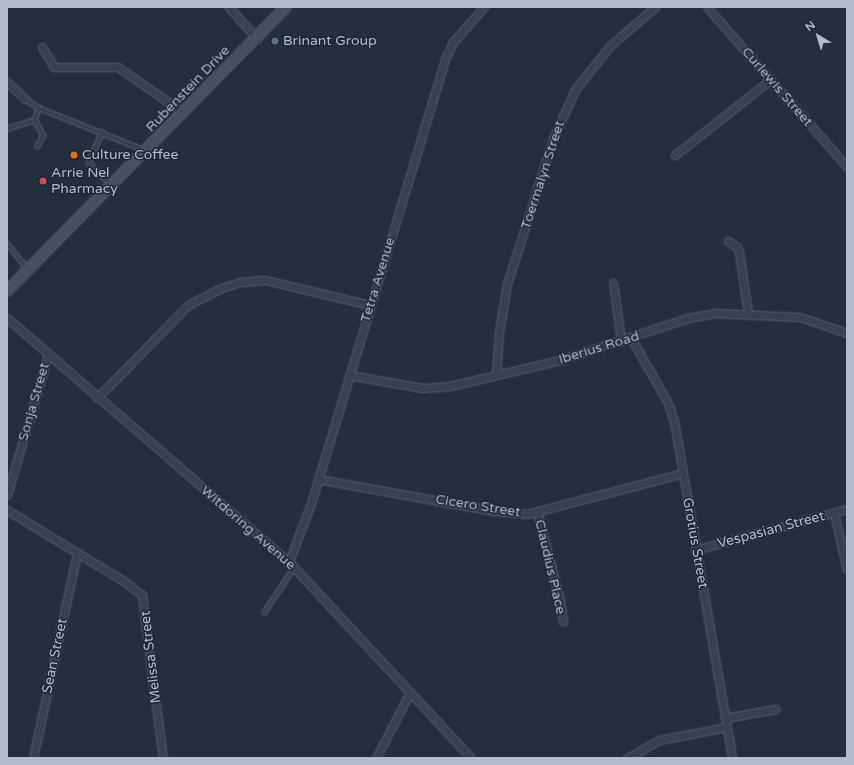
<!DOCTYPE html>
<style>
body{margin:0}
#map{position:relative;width:854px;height:765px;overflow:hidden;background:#242f3e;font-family:"Varela Round",sans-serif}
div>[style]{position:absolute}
.roads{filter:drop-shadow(0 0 1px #565f6c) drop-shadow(0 0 1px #565f6c)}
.lane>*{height:3.5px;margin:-1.75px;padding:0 1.75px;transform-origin:1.75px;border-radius:1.75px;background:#38414e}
.street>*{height:7px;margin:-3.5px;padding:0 3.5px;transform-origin:3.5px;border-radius:3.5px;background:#38414e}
.secondary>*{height:10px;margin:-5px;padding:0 5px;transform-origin:5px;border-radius:5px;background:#465061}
.dots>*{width:11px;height:11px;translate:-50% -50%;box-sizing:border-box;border:2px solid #1d2633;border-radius:50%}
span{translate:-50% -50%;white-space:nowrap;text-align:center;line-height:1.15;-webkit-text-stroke:3px #1d2633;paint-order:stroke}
.poi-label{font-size:14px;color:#b4bcc9}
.left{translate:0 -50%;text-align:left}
.street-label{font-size:14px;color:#b4bcc9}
.frame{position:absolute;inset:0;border:8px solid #b4bcc9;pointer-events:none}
.north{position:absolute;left:798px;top:16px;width:40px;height:40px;-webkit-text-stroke:3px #1d2633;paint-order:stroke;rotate:322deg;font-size:11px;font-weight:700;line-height:16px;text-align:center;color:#b4bcc9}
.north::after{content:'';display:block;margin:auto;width:14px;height:18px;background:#b4bcc9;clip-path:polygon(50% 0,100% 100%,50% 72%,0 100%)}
</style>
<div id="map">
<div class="roads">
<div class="lane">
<i style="left:25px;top:99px;width:17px;rotate:33deg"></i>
<i style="left:7px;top:129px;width:29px;rotate:-18deg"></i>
<i style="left:103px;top:132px;width:34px;rotate:114deg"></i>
<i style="left:89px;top:163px;width:30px;rotate:44deg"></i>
<i style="left:37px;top:147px;width:13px;rotate:-61deg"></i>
<i style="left:43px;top:136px;width:18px;rotate:-117deg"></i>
<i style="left:35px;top:120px;width:13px;rotate:-72deg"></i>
<i style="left:39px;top:108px;width:113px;rotate:21.8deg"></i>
<i style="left:7px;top:243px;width:33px;rotate:51deg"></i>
<i style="left:264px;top:613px;width:54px;rotate:-56.3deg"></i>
</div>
<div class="street">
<i style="left:229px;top:7px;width:43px;rotate:48.8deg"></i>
<i style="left:707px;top:7px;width:213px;rotate:48.8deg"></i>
<i style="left:42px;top:47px;width:23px;rotate:59deg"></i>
<i style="left:54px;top:67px;width:64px"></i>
<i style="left:118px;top:67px;width:80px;rotate:34.9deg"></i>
<i style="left:7px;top:82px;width:25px;rotate:43deg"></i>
<i style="left:675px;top:155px;width:121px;rotate:-38.3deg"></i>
<i style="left:728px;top:241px;width:11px;rotate:34deg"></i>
<i style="left:737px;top:247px;width:5px;rotate:68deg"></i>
<i style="left:739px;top:252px;width:62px;rotate:81.6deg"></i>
<i style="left:613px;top:283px;width:59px;rotate:82.1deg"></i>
<i style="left:7px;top:318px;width:373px;rotate:40.9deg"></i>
<i style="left:289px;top:562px;width:267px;rotate:47.1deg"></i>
<i style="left:631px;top:338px;width:75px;rotate:60.4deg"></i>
<i style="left:668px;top:403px;width:19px;rotate:72deg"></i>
<i style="left:674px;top:421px;width:342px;rotate:80.2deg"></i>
<i style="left:349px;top:375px;width:75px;rotate:10deg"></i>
<i style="left:423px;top:388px;width:27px;rotate:-4deg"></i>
<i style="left:450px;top:386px;width:113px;rotate:-13.3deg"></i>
<i style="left:560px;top:360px;width:135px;rotate:-18.2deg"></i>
<i style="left:688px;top:318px;width:27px;rotate:-10deg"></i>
<i style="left:715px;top:313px;width:85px;rotate:2.7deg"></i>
<i style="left:800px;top:317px;width:50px;rotate:18.8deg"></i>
<i style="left:496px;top:375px;width:43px;rotate:-86deg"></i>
<i style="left:499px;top:332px;width:49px;rotate:-80.5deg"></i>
<i style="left:507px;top:284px;width:155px;rotate:-72.4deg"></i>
<i style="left:554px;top:136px;width:53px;rotate:-65.4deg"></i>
<i style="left:576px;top:88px;width:32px;rotate:-51deg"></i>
<i style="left:596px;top:63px;width:25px;rotate:-50deg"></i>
<i style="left:612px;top:44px;width:57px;rotate:-40.7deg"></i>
<i style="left:97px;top:398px;width:130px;rotate:-45.6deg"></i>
<i style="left:188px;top:305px;width:37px;rotate:-27deg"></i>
<i style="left:221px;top:288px;width:21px;rotate:-17deg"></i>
<i style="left:241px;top:282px;width:24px;rotate:-5deg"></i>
<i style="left:265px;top:280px;width:108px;rotate:13.4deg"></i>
<i style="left:318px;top:479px;width:179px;rotate:10.3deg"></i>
<i style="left:494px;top:511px;width:33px;rotate:5deg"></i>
<i style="left:527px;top:514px;width:161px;rotate:-14.7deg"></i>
<i style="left:7px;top:495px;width:146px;rotate:-73.7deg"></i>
<i style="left:7px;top:510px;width:135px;rotate:31.3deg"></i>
<i style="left:122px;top:580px;width:25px;rotate:37deg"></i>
<i style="left:142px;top:595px;width:164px;rotate:82.7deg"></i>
<i style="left:537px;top:512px;width:91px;rotate:75.4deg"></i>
<i style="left:560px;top:600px;width:22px;rotate:82deg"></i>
<i style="left:834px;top:513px;width:58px;rotate:77.2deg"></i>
<i style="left:695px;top:550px;width:157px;rotate:-15.1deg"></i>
<i style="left:289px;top:562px;width:66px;rotate:-69.6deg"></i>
<i style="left:312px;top:500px;width:463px;rotate:-73.2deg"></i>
<i style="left:446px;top:57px;width:17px;rotate:-65deg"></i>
<i style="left:453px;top:42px;width:47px;rotate:-48.5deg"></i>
<i style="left:725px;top:718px;width:51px;rotate:-10.2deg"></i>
<i style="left:33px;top:758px;width:210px;rotate:-77.9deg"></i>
<i style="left:376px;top:758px;width:74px;rotate:-62.7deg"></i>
<i style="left:627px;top:758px;width:37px;rotate:-29deg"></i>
<i style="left:659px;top:740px;width:69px;rotate:-10.8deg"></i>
</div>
<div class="secondary">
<i style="left:7px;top:291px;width:398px;rotate:-45.5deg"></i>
</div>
</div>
<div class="dots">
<i style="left:275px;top:41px;background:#5c6f8a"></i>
<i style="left:74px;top:155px;background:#e8710a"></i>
<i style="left:43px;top:181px;background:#e0444e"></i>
</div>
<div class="poi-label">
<span class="left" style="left:283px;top:41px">Brinant Group</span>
<span class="left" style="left:82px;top:155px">Culture Coffee</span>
<span class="left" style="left:51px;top:181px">Arrie Nel<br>Pharmacy</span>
</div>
<div class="street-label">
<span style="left:777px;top:87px;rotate:49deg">Curlewis Street</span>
<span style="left:188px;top:89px;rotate:-46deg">Rubenstein Drive</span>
<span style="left:543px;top:175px;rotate:-72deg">Toermalyn Street</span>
<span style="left:378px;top:280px;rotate:-73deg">Tetra Avenue</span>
<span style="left:599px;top:348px;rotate:-17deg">Iberius Road</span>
<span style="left:34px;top:402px;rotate:-74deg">Sonja Street</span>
<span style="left:478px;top:506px;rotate:9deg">Cicero Street</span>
<span style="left:248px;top:528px;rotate:41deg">Witdoring Avenue</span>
<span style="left:771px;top:530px;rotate:-15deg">Vespasian Street</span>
<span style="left:695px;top:543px;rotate:80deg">Grotius Street</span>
<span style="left:550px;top:567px;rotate:77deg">Claudius Place</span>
<span style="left:55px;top:656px;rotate:-78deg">Sean Street</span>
<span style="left:151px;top:657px;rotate:-97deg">Melissa Street</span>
</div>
<div class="frame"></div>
<div class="north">N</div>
</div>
